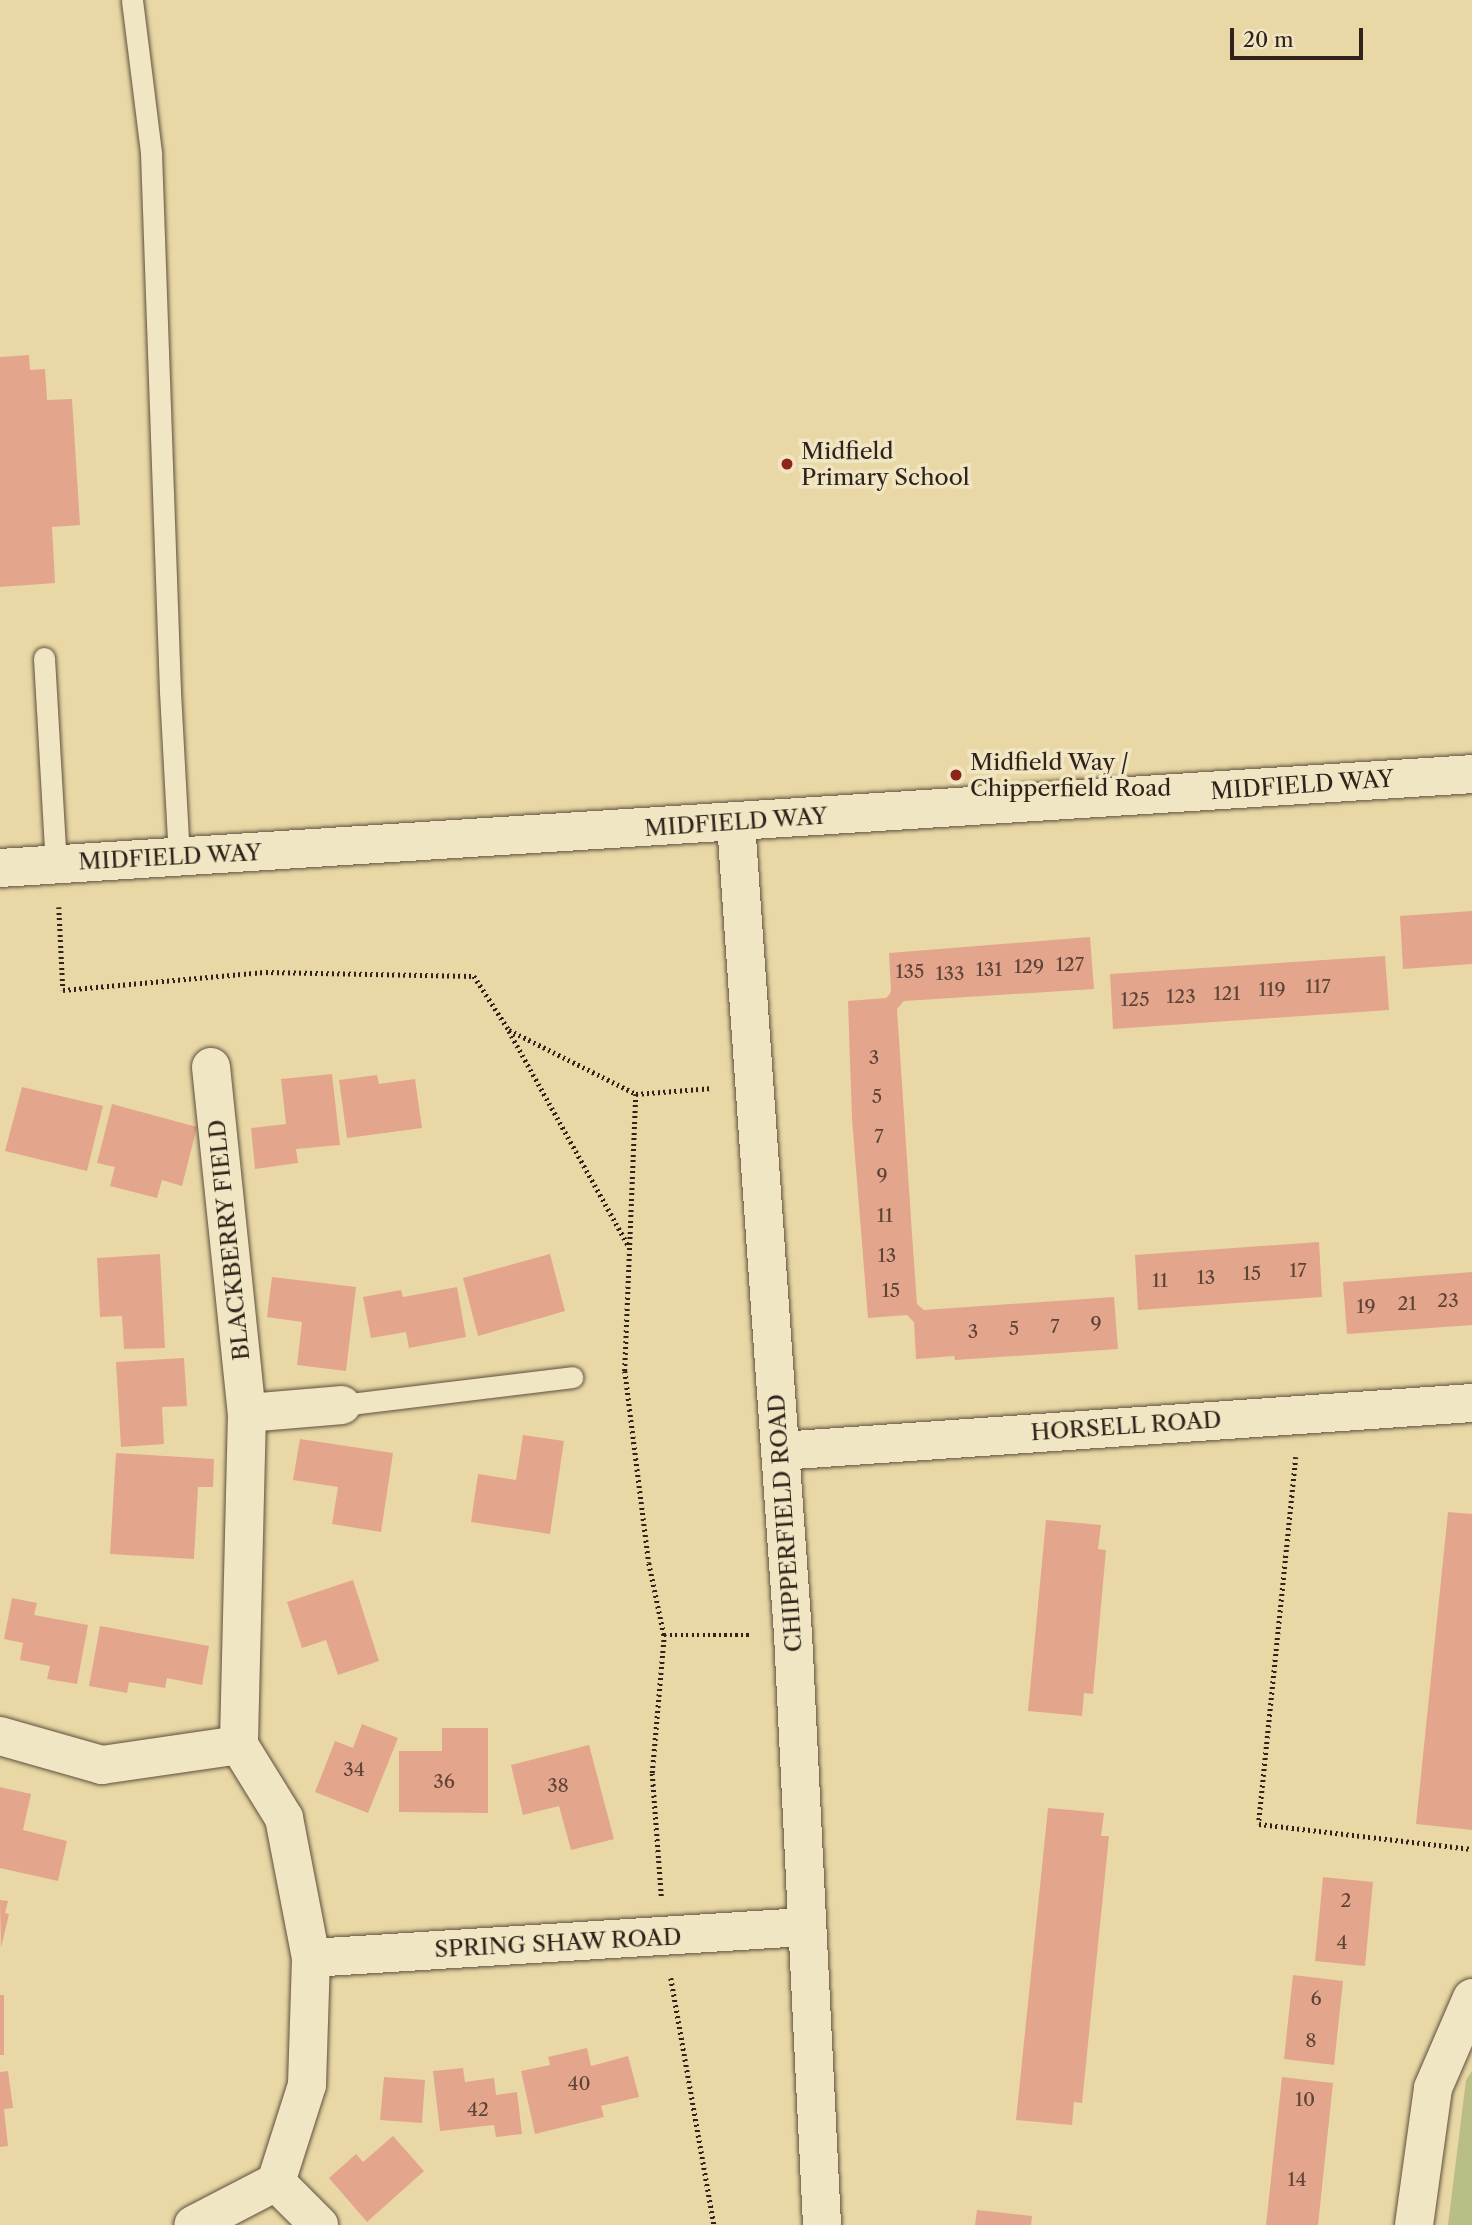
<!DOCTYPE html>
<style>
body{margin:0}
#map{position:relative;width:1472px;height:2225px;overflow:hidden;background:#e9d8a5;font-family:"Libre Caslon Text",serif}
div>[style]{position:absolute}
.green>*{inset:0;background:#b9be85}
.building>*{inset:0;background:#e3a68c}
.path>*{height:4.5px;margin-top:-2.25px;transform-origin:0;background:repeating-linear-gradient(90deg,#31221b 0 2px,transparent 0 5.5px)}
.roads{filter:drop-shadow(0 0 2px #5f503e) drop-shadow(0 0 2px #5f503e)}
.lane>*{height:21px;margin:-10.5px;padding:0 10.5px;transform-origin:10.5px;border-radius:10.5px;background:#f1e6c4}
.street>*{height:38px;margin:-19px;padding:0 19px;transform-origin:19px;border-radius:19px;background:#f1e6c4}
.secondary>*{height:38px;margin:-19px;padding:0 19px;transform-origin:19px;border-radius:19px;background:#f1e6c4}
.dots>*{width:19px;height:19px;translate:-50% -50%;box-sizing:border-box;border:4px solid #f1e6c4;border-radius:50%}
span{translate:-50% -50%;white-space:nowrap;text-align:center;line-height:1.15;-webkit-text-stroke:7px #f1e6c4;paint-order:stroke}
.number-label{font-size:19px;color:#5e4337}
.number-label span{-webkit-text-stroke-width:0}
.poi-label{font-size:23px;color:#31221b}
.left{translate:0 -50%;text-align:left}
.street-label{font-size:23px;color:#31221b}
.scale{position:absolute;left:1230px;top:28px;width:133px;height:32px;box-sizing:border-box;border:4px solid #31221b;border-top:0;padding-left:9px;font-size:21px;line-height:24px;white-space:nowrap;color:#31221b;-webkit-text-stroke:5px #f1e6c4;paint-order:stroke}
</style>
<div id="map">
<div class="green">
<i style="clip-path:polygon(1472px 2071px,1472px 2225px,1448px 2225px,1466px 2080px)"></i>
</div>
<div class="building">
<i style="clip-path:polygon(29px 355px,30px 370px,45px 369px,47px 400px,72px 399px,80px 525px,52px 527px,55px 583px,0 587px,0 357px)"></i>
<i style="clip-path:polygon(1472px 911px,1472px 964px,1403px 969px,1400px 916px)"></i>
<i style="clip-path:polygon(1090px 937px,1094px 989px,904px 1001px,897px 1009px,912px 1234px,917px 1304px,924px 1310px,1114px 1297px,1118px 1349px,955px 1360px,954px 1356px,916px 1359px,914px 1322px,907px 1315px,868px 1318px,852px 1119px,848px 1001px,886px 998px,889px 995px,891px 991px,889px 953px)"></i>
<i style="clip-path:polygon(1385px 956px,1389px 1010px,1113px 1029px,1110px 974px)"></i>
<i style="clip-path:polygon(332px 1074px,340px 1145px,296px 1149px,298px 1163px,255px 1169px,251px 1128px,286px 1124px,281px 1079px)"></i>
<i style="clip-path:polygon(377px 1075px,379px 1084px,415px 1079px,422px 1128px,347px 1138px,339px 1080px)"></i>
<i style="clip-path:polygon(22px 1087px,103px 1106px,87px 1171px,5px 1151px)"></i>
<i style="clip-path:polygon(112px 1104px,197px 1127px,182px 1186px,162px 1180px,157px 1198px,110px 1186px,115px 1167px,97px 1163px)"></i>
<i style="clip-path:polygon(1319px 1242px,1322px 1297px,1138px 1310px,1135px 1255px)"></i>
<i style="clip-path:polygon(160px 1254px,165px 1348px,124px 1349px,122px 1316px,100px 1317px,97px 1258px)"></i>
<i style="clip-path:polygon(550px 1254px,565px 1311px,478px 1336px,463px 1278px)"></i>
<i style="clip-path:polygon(1472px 1272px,1472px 1325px,1347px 1334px,1343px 1282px)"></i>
<i style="clip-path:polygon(272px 1277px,356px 1287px,346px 1371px,297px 1365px,302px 1322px,267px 1317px)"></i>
<i style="clip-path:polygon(457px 1287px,466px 1337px,409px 1348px,406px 1332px,371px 1338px,363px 1297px,401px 1290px,403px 1297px)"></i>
<i style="clip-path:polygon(184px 1358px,187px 1406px,162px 1407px,164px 1444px,121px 1447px,116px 1362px)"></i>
<i style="clip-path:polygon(523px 1435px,564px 1441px,550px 1534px,471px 1522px,478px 1474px,516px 1480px)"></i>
<i style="clip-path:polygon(300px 1439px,393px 1453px,381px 1532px,332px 1524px,338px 1487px,293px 1480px)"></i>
<i style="clip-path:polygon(116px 1453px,214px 1459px,213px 1487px,198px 1487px,194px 1559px,110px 1554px)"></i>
<i style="clip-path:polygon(1448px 1512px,1472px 1514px,1472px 1830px,1416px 1824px)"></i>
<i style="clip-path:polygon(1046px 1520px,1101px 1525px,1098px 1549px,1106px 1550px,1093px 1694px,1084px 1693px,1082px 1716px,1028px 1711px)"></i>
<i style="clip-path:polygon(353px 1580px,379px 1661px,338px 1675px,326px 1640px,302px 1648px,287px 1602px)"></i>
<i style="clip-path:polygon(12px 1598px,37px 1603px,34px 1615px,88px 1625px,77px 1684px,47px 1679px,50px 1666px,20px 1660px,23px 1643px,4px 1639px)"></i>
<i style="clip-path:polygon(100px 1626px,209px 1646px,202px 1685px,167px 1678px,165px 1688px,129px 1682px,127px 1693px,89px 1686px)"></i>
<i style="clip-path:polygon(362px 1724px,398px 1738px,368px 1813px,315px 1792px,335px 1741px,353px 1748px)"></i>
<i style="clip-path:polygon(442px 1728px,488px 1728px,488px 1813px,399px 1812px,399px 1751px,442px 1751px)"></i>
<i style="clip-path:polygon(589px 1745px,614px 1839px,571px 1850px,559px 1806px,523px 1815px,511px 1765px)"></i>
<i style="clip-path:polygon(0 1787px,31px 1794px,23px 1830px,67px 1841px,58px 1881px,0 1868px)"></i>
<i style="clip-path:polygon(1048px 1808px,1104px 1813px,1101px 1836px,1109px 1836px,1082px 2103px,1074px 2102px,1072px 2125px,1016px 2120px)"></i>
<i style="clip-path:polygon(1323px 1877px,1373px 1882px,1365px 1966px,1315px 1961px)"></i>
<i style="clip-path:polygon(0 1900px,8px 1901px,5px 1913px,9px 1914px,1px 1948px)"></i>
<i style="clip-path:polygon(1293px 1975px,1343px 1981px,1334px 2065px,1284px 2059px)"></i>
<i style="clip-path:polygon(0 1995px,4px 1995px,4px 2055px,0 2055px)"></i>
<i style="clip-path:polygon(587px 2048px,591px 2066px,628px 2056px,639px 2097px,601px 2106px,604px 2117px,535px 2134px,521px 2071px,550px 2065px,548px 2057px)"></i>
<i style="clip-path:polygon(463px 2068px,465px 2082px,494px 2078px,496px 2095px,517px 2092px,522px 2134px,496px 2137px,494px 2125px,440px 2131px,433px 2071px)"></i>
<i style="clip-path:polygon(8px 2071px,13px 2108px,4px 2109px,8px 2146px,0 2147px,0 2072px)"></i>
<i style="clip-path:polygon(384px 2077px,425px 2080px,422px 2123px,380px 2120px)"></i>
<i style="clip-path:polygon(1282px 2077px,1333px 2083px,1318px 2225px,1266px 2225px)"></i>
<i style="clip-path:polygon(393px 2136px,424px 2171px,367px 2222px,329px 2178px,356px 2154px,363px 2162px)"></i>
<i style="clip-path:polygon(977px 2210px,1032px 2216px,1031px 2225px,975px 2225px)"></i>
</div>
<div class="path">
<i style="left:59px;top:907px;width:83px;rotate:87.2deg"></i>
<i style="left:63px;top:990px;width:204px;rotate:-5.1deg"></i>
<i style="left:266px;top:972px;width:208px;rotate:1.1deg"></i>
<i style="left:474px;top:976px;width:64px;rotate:57.1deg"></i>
<i style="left:509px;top:1030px;width:142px;rotate:26.7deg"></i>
<i style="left:636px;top:1094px;width:77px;rotate:-4.5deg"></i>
<i style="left:509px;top:1031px;width:247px;rotate:60.9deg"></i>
<i style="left:636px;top:1094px;width:277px;rotate:92.3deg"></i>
<i style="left:625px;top:1371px;width:193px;rotate:82.9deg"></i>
<i style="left:649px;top:1563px;width:74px;rotate:78.2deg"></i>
<i style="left:664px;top:1635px;width:88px"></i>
<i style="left:1296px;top:1457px;width:369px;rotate:95.8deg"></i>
<i style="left:1259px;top:1824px;width:214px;rotate:6.7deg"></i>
<i style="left:661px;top:1896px;width:123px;rotate:-94.2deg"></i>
<i style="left:652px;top:1773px;width:139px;rotate:-85deg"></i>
<i style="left:671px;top:1978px;width:251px;rotate:80.1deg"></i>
</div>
<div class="roads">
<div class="lane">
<i style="left:132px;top:0;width:154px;rotate:82.9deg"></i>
<i style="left:151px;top:153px;width:539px;rotate:87.98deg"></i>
<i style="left:170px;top:692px;width:165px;rotate:86.9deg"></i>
<i style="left:44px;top:658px;width:206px;rotate:86.7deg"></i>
<i style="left:342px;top:1405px;width:232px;rotate:-6.9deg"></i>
</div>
<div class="street">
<i style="left:211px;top:1067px;width:348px;rotate:84.1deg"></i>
<i style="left:247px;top:1413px;width:332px;rotate:91.4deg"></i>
<i style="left:247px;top:1413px;width:95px;rotate:-4.8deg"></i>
<i style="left:780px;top:1451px;width:694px;rotate:-3.97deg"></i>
<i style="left:0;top:1736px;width:106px;rotate:15.9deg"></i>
<i style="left:102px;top:1765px;width:138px;rotate:-8.3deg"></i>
<i style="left:239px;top:1745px;width:86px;rotate:58.3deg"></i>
<i style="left:284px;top:1818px;width:143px;rotate:79.1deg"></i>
<i style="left:311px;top:1958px;width:127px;rotate:91.8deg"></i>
<i style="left:307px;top:2085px;width:102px;rotate:107.7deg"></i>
<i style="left:276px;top:2182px;width:93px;rotate:152.6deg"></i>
<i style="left:311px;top:1958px;width:495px;rotate:-3.6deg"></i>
<i style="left:276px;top:2182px;width:61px;rotate:45deg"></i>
<i style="left:1414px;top:2225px;width:138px;rotate:-82.1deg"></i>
<i style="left:1433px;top:2088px;width:98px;rotate:-66.6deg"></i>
</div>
<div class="secondary">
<i style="left:736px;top:823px;width:813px;rotate:85.98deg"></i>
<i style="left:793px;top:1634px;width:592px;rotate:87.19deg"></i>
<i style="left:0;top:868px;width:1475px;rotate:-3.65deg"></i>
</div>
</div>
<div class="dots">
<i style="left:787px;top:464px;background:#8f2418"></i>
<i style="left:956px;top:775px;background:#8f2418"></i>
</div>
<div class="number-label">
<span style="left:1070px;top:965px">127</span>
<span style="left:1029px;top:967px">129</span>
<span style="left:989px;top:970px">131</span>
<span style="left:910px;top:972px">135</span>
<span style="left:950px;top:974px">133</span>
<span style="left:1318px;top:987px">117</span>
<span style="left:1272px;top:990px">119</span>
<span style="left:1227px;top:994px">121</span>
<span style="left:1181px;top:997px">123</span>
<span style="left:1135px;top:1000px">125</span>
<span style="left:874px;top:1058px">3</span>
<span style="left:877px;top:1097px">5</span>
<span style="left:879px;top:1137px">7</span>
<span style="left:882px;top:1176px">9</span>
<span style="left:885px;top:1216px">11</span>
<span style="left:887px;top:1256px">13</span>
<span style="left:1298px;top:1271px">17</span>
<span style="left:1252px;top:1274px">15</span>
<span style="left:1206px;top:1278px">13</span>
<span style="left:1160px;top:1281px">11</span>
<span style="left:891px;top:1291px">15</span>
<span style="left:1448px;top:1301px">23</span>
<span style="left:1407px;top:1304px">21</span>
<span style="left:1366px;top:1307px">19</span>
<span style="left:1096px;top:1324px">9</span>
<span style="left:1055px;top:1327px">7</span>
<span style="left:1014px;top:1329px">5</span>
<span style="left:973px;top:1332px">3</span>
<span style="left:354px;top:1770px">34</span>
<span style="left:444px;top:1782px">36</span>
<span style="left:558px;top:1786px">38</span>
<span style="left:1346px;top:1901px">2</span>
<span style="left:1342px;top:1943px">4</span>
<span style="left:1316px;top:1999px">6</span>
<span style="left:1311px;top:2041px">8</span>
<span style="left:579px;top:2084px">40</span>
<span style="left:1305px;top:2100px">10</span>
<span style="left:478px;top:2110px">42</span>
<span style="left:1297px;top:2180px">14</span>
</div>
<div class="poi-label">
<span class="left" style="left:801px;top:464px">Midfield<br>Primary School</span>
<span class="left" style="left:970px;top:775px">Midfield Way /<br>Chipperfield Road</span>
</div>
<div class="street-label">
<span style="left:1302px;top:785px;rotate:-4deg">MIDFIELD WAY</span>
<span style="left:736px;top:822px;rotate:-4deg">MIDFIELD WAY</span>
<span style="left:170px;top:857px;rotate:-3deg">MIDFIELD WAY</span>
<span style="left:229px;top:1240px;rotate:-96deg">BLACKBERRY FIELD</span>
<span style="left:1126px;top:1426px;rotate:-4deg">HORSELL ROAD</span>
<span style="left:785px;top:1523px;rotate:-94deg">CHIPPERFIELD ROAD</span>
<span style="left:558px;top:1943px;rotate:-3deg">SPRING SHAW ROAD</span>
</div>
<div class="scale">20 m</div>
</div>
